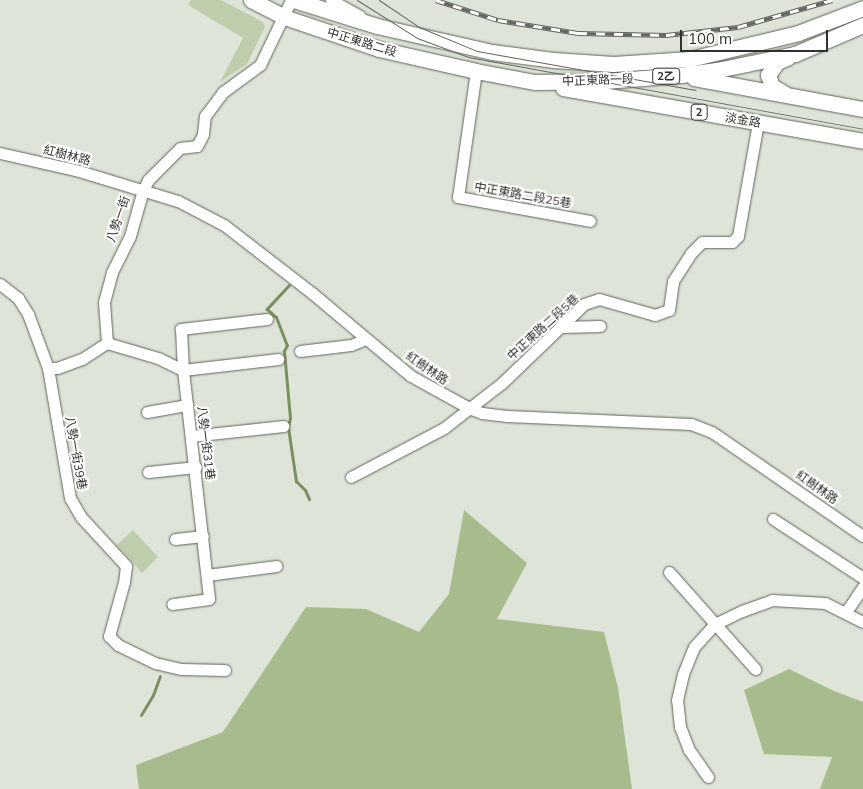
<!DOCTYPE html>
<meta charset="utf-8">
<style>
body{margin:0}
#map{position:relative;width:863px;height:789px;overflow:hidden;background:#dee5d8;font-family:Mulish,"Noto Sans TC",sans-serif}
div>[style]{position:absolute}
.green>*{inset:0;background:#becdac}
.forest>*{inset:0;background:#a6bc8d}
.stream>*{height:3px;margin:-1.5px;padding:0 1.5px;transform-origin:1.5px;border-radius:1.5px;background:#7b8f61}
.roads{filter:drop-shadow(0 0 1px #5e6358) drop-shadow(0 0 1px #5e6358)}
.minor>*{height:11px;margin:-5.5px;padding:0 5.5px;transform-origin:5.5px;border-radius:5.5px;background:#fff}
.major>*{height:15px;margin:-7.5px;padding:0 7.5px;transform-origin:7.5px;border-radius:7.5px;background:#fff}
.tram>*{height:1px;margin:-0.5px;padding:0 0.5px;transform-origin:0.5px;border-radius:0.5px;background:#63675f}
.rail>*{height:5px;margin-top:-2.5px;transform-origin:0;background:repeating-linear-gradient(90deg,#fff 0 9px,#63675f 0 18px);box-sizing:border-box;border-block:1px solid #63675f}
span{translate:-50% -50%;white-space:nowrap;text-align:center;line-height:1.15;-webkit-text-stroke:4px #fff;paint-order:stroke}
.shield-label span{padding:1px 4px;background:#fff;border:1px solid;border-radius:4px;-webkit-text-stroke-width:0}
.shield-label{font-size:11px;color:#2f312c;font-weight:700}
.street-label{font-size:12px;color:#2f312c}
.scale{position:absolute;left:680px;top:30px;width:148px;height:22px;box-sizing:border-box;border:2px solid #2f312c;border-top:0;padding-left:6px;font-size:15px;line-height:18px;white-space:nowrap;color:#2f312c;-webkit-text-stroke:4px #fff;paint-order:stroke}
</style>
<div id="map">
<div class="green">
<i style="clip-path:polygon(191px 0,221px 0,263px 22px,265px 27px,247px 64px,220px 82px,243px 38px,188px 5px)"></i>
<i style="clip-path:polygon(133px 530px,158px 557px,142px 573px,117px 545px)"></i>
</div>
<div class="forest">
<i style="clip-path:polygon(464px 510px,527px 563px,497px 619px,604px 632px,618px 688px,632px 789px,139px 789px,136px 765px,223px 732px,306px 607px,366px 609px,419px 632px,449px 594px)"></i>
<i style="clip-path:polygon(789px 669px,834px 691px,863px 702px,863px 789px,820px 789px,832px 757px,764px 754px,744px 690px)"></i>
</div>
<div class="stream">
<i style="left:289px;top:285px;width:33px;rotate:133deg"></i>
<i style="left:267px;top:309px;width:12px;rotate:42deg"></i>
<i style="left:276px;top:317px;width:30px;rotate:69deg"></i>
<i style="left:287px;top:345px;width:7px;rotate:117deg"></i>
<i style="left:284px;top:351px;width:67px;rotate:84.9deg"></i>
<i style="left:290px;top:418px;width:9px;rotate:103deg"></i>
<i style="left:288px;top:427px;width:55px;rotate:81.6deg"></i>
<i style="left:296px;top:481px;width:13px;rotate:45deg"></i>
<i style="left:305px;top:490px;width:10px;rotate:66deg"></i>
<i style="left:141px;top:715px;width:23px;rotate:-59deg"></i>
<i style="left:153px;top:695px;width:20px;rotate:-70deg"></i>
</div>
<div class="roads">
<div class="minor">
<i style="left:331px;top:0;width:33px;rotate:29deg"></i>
<i style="left:476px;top:71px;width:127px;rotate:98.1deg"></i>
<i style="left:458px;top:197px;width:134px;rotate:10.3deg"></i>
<i style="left:0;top:153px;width:81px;rotate:12.8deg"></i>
<i style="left:79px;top:171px;width:103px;rotate:16.9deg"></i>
<i style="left:178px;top:201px;width:52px;rotate:27.6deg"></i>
<i style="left:224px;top:225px;width:111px;rotate:37.7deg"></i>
<i style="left:312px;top:293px;width:129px;rotate:40deg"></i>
<i style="left:411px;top:376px;width:66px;rotate:28.9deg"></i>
<i style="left:469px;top:408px;width:14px;rotate:21deg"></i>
<i style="left:482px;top:413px;width:25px;rotate:7deg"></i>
<i style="left:507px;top:416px;width:184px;rotate:2.5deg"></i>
<i style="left:691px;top:424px;width:22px;rotate:21deg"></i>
<i style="left:712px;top:432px;width:183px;rotate:34.6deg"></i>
<i style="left:0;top:284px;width:23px;rotate:38deg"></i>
<i style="left:18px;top:298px;width:19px;rotate:58deg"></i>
<i style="left:28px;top:314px;width:58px;rotate:69.7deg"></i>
<i style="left:48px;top:368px;width:9px"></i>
<i style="left:57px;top:368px;width:27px;rotate:-20deg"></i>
<i style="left:82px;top:359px;width:30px;rotate:-33deg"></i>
<i style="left:107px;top:343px;width:41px;rotate:-94.2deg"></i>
<i style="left:104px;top:302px;width:31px;rotate:-75deg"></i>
<i style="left:112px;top:272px;width:40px;rotate:-63.4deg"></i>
<i style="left:130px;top:236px;width:48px;rotate:-74.2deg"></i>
<i style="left:143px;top:190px;width:11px;rotate:-63deg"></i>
<i style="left:148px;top:180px;width:45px;rotate:-45deg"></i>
<i style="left:180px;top:148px;width:17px;rotate:-7deg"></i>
<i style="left:197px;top:146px;width:13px;rotate:-63deg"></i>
<i style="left:203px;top:134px;width:18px;rotate:-84deg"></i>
<i style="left:205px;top:116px;width:30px;rotate:-53deg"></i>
<i style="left:223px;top:92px;width:46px;rotate:-36.1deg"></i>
<i style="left:260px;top:65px;width:72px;rotate:-64.5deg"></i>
<i style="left:267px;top:319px;width:87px;rotate:173.4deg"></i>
<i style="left:181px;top:329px;width:41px;rotate:87.2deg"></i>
<i style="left:183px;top:370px;width:96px;rotate:-6.6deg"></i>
<i style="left:560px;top:327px;width:40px;rotate:-1.4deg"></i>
<i style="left:107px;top:343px;width:53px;rotate:16.4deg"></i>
<i style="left:158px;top:358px;width:28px;rotate:26deg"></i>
<i style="left:183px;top:370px;width:230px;rotate:83.5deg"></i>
<i style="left:209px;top:599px;width:37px;rotate:172deg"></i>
<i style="left:300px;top:351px;width:51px;rotate:-6.7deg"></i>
<i style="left:351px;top:345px;width:16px;rotate:-22deg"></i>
<i style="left:48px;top:368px;width:132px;rotate:80.4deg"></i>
<i style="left:70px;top:498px;width:22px;rotate:60deg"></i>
<i style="left:81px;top:517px;width:67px;rotate:47.4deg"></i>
<i style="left:126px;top:566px;width:16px;rotate:97deg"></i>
<i style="left:124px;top:582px;width:56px;rotate:105.5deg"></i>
<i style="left:109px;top:636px;width:13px;rotate:45deg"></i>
<i style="left:118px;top:645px;width:41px;rotate:25.9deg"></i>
<i style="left:155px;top:663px;width:27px;rotate:13deg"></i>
<i style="left:181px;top:669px;width:44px;rotate:1.3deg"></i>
<i style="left:147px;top:412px;width:41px;rotate:-9.9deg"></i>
<i style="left:191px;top:436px;width:93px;rotate:-6.2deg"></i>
<i style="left:148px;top:472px;width:48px;rotate:-5.9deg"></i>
<i style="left:351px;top:477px;width:105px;rotate:-27.8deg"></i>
<i style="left:444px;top:428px;width:73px;rotate:-37.8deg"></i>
<i style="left:502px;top:383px;width:114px;rotate:-43.9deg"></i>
<i style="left:584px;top:304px;width:16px;rotate:-18deg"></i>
<i style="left:599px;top:299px;width:58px;rotate:15.9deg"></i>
<i style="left:655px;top:315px;width:15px;rotate:-20deg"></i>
<i style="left:669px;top:310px;width:29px;rotate:-82deg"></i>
<i style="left:673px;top:281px;width:33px;rotate:-57deg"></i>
<i style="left:691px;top:253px;width:16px;rotate:-45deg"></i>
<i style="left:702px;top:242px;width:30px"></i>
<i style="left:732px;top:242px;width:8px;rotate:-45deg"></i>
<i style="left:738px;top:236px;width:116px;rotate:-80deg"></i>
<i style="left:773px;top:519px;width:108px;rotate:33.2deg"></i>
<i style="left:175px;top:539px;width:28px;rotate:-6deg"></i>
<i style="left:669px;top:572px;width:130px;rotate:48.4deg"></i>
<i style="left:207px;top:575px;width:70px;rotate:-7.4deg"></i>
<i style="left:846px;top:612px;width:30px;rotate:-56deg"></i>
<i style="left:708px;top:777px;width:33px;rotate:-125deg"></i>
<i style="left:689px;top:750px;width:25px;rotate:-111deg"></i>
<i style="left:680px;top:727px;width:27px;rotate:-96deg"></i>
<i style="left:677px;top:700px;width:27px;rotate:-77deg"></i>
<i style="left:683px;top:674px;width:29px;rotate:-68deg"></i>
<i style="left:694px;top:647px;width:31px;rotate:-48deg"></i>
<i style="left:715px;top:624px;width:30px;rotate:-26deg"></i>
<i style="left:742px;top:611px;width:32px;rotate:-20deg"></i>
<i style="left:772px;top:600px;width:53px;rotate:3.2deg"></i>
<i style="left:825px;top:603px;width:42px;rotate:26.6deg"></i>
</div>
<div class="major">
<i style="left:251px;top:0;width:37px;rotate:27deg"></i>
<i style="left:284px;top:17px;width:100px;rotate:18.6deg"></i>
<i style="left:379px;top:49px;width:99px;rotate:12.8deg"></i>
<i style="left:476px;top:71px;width:60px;rotate:10.6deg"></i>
<i style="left:535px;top:82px;width:70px;rotate:-0.8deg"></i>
<i style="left:605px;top:81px;width:76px;rotate:-4.5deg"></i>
<i style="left:681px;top:75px;width:41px;rotate:-8.3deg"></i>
<i style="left:722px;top:69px;width:75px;rotate:-11.6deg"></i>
<i style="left:795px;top:54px;width:74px;rotate:-23.1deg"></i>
<i style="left:294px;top:0;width:87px;rotate:17.4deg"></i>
<i style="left:377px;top:26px;width:118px;rotate:12.7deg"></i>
<i style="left:492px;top:52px;width:63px;rotate:7.4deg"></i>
<i style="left:554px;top:60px;width:59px;rotate:3.9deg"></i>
<i style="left:613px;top:64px;width:77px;rotate:-3.7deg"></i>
<i style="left:690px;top:59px;width:111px;rotate:-13.5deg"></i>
<i style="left:798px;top:33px;width:70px;rotate:-21deg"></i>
<i style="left:694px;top:78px;width:172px;rotate:10.4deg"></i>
<i style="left:563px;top:88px;width:305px;rotate:10deg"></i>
<i style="left:784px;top:93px;width:14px;rotate:-150deg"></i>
<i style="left:772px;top:86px;width:12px;rotate:-110deg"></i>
<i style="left:768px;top:75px;width:16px;rotate:-55deg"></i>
<i style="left:777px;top:62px;width:11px;rotate:-22deg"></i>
</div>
</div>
<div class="tram">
<i style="left:357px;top:0;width:71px;rotate:32.3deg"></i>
<i style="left:417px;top:38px;width:54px;rotate:20.4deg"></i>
<i style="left:468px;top:57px;width:402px;rotate:10.3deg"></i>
<i style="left:379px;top:0;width:48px;rotate:34deg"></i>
<i style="left:419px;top:27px;width:63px;rotate:22.5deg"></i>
<i style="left:477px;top:51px;width:222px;rotate:10.1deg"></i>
</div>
<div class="rail">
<i style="left:436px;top:0;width:65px;rotate:17.9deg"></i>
<i style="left:498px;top:20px;width:81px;rotate:9.2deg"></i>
<i style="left:578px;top:33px;width:88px;rotate:1.3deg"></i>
<i style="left:666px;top:35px;width:72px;rotate:-6.3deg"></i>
<i style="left:738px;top:27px;width:98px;rotate:-16deg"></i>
</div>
<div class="shield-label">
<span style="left:666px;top:76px">2乙</span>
<span style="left:699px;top:112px">2</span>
</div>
<div class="street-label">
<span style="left:362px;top:42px;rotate:17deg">中正東路二段</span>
<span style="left:598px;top:80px;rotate:-2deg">中正東路一段</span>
<span style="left:743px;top:120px;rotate:10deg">淡金路</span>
<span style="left:67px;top:155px;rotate:14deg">紅樹林路</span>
<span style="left:523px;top:195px;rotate:10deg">中正東路二段25巷</span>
<span style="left:118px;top:219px;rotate:-71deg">八勢一街</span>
<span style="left:543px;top:327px;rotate:-42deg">中正東路二段5巷</span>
<span style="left:427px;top:368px;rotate:34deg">紅樹林路</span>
<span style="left:206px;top:443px;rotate:83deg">八勢一街31巷</span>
<span style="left:76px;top:453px;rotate:80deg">八勢一街39巷</span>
<span style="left:817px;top:487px;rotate:35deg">紅樹林路</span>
</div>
<div class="scale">100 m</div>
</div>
